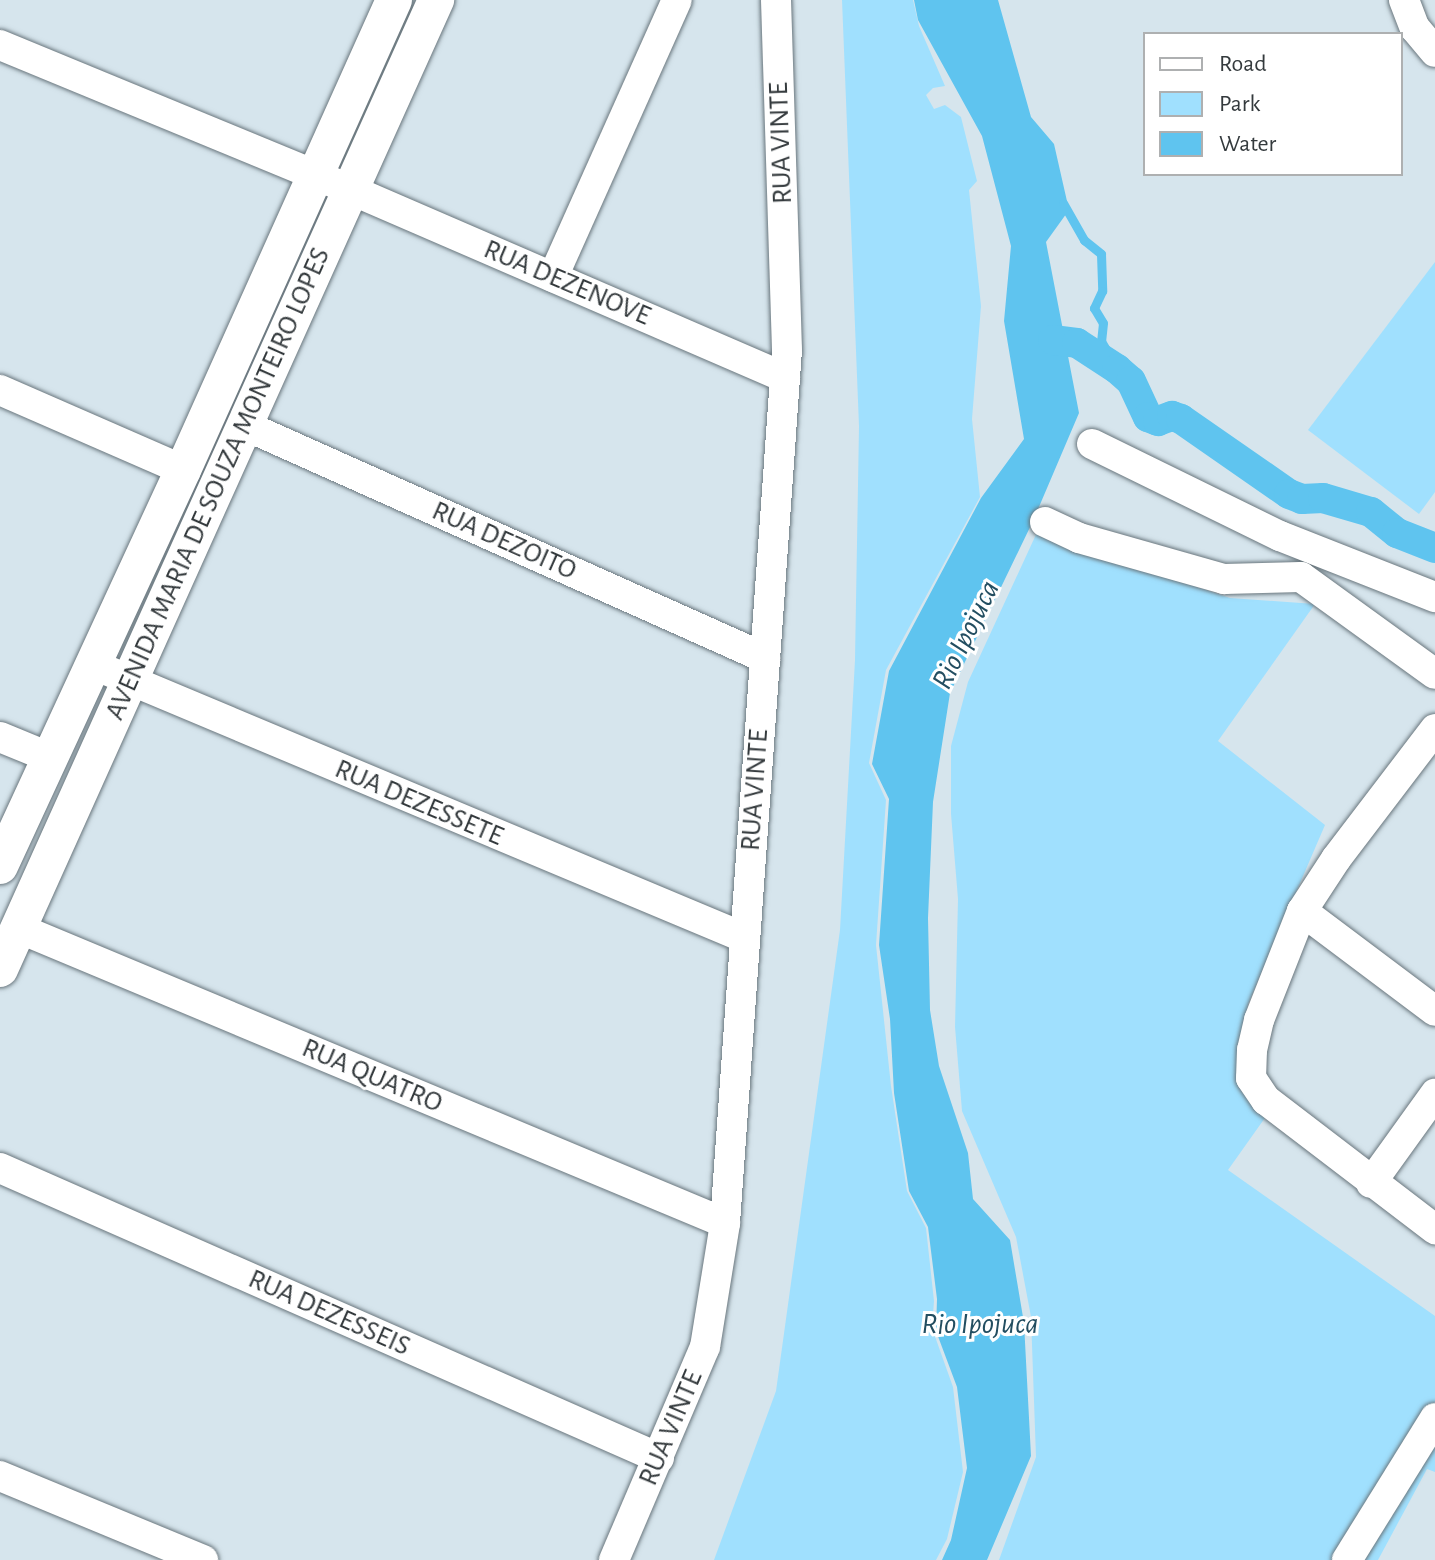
<!DOCTYPE html>
<style>
body{margin:0}
#map{position:relative;width:1435px;height:1560px;overflow:hidden;background:#d6e5ed;font-family:"Alegreya Sans",sans-serif}
div>[style]{position:absolute}
.green>*{inset:0;background:#a0e0fe}
.water>*{inset:0;background:#5fc4ef}
.stream>*{height:9px;margin:-4.5px;padding:0 4.5px;transform-origin:4.5px;border-radius:4.5px;background:#5fc4ef}
.canal>*{height:30px;margin:-15px;padding:0 15px;transform-origin:15px;border-radius:15px;background:#5fc4ef}
.roads{filter:drop-shadow(0 0 2px #69767d) drop-shadow(0 0 2px #69767d)}
.minor>*{height:30px;margin:-15px;padding:0 15px;transform-origin:15px;border-radius:15px;background:#fff}
.tertiary>*{height:36px;margin:-18px;padding:0 18px;transform-origin:18px;border-radius:18px;background:#fff}
span{translate:-50% -50%;white-space:nowrap;text-align:center;line-height:1.15;-webkit-text-stroke:6px #fff;paint-order:stroke}
.street-label{font-size:28px;color:#343a3d}
.water-label{font-size:30px;color:#234e61;font-style:italic}
.legend{position:absolute;left:1143px;top:32px;width:260px;height:144px;box-sizing:border-box;background:#fff;border:2px solid #aeb0b1;margin:0;padding:10px 14px;list-style:none;font-size:24px;color:#343a3d}
.legend li{display:flex;align-items:center;gap:16px;height:40px}
.legend b{width:40px;border:2px solid #aeb0b1}
</style>
<div id="map">
<div class="green">
<i style="clip-path:polygon(842px 0,913px 0,919px 26px,945px 86px,933px 88px,926px 95px,934px 109px,945px 105px,961px 117px,977px 181px,969px 190px,981px 306px,972px 419px,980px 497px,886px 670px,869px 763px,886px 800px,876px 945px,891px 1086px,907px 1191px,926px 1228px,934px 1301px,932px 1328px,953px 1387px,963px 1472px,947px 1539px,936px 1560px,714px 1560px,776px 1391px,840px 930px,855px 660px,859px 426px)"></i>
<i style="clip-path:polygon(1435px 262px,1435px 492px,1419px 514px,1308px 430px)"></i>
<i style="clip-path:polygon(1039px 528px,1077px 547px,1230px 598px,1315px 604px,1218px 741px,1325px 825px,1248px 1004px,1241px 1083px,1267px 1115px,1228px 1170px,1435px 1316px,1435px 1472px,1427px 1469px,1378px 1560px,999px 1560px,1036px 1457px,1031px 1317px,1016px 1237px,962px 1111px,955px 1027px,958px 899px,951px 814px,951px 746px,968px 682px)"></i>
</div>
<div class="water">
<i style="clip-path:polygon(914px 0,998px 0,1031px 117px,1054px 144px,1069px 210px,1046px 242px,1079px 413px,1033px 521px,950px 693px,933px 802px,928px 918px,930px 1010px,939px 1066px,968px 1153px,973px 1199px,1010px 1240px,1024px 1323px,1031px 1456px,987px 1560px,942px 1560px,951px 1540px,967px 1468px,957px 1387px,936px 1331px,937px 1299px,928px 1227px,909px 1191px,894px 1093px,890px 1019px,879px 945px,889px 799px,872px 764px,889px 671px,981px 498px,1024px 439px,1004px 321px,1011px 246px,982px 136px,918px 20px)"></i>
</div>
<div class="stream">
<i style="left:1063px;top:203px;width:43px;rotate:60.4deg"></i>
<i style="left:1084px;top:240px;width:22px;rotate:39deg"></i>
<i style="left:1101px;top:254px;width:37px;rotate:88deg"></i>
<i style="left:1102px;top:291px;width:19px;rotate:115deg"></i>
<i style="left:1094px;top:308px;width:17px;rotate:59deg"></i>
<i style="left:1103px;top:323px;width:18px;rotate:96deg"></i>
<i style="left:1101px;top:341px;width:32px;rotate:60deg"></i>
</div>
<div class="canal">
<i style="left:1053px;top:340px;width:24px;rotate:7deg"></i>
<i style="left:1077px;top:343px;width:48px;rotate:33deg"></i>
<i style="left:1117px;top:369px;width:18px;rotate:41deg"></i>
<i style="left:1131px;top:381px;width:40px;rotate:65deg"></i>
<i style="left:1148px;top:417px;width:11px;rotate:22deg"></i>
<i style="left:1158px;top:421px;width:15px;rotate:-20deg"></i>
<i style="left:1172px;top:416px;width:9px;rotate:18deg"></i>
<i style="left:1181px;top:419px;width:131px;rotate:34.8deg"></i>
<i style="left:1289px;top:494px;width:14px;rotate:21deg"></i>
<i style="left:1302px;top:499px;width:21px;rotate:-3deg"></i>
<i style="left:1323px;top:498px;width:50px;rotate:16.3deg"></i>
<i style="left:1371px;top:512px;width:33px;rotate:39deg"></i>
<i style="left:1397px;top:533px;width:41px;rotate:21.5deg"></i>
</div>
<div class="roads">
<div class="minor">
<i style="left:1404px;top:0;width:30px;rotate:69deg"></i>
<i style="left:1415px;top:28px;width:31px;rotate:50deg"></i>
<i style="left:0;top:45px;width:378px;rotate:22.4deg"></i>
<i style="left:349px;top:189px;width:475px;rotate:23.4deg"></i>
<i style="left:553px;top:277px;width:303px;rotate:-65.9deg"></i>
<i style="left:0;top:390px;width:200px;rotate:23.6deg"></i>
<i style="left:244px;top:425px;width:571px;rotate:24.09deg"></i>
<i style="left:1092px;top:444px;width:209px;rotate:26.1deg"></i>
<i style="left:1280px;top:536px;width:167px;rotate:21.5deg"></i>
<i style="left:1045px;top:522px;width:38px;rotate:25deg"></i>
<i style="left:1079px;top:538px;width:151px;rotate:15.8deg"></i>
<i style="left:1224px;top:579px;width:77px;rotate:-1.5deg"></i>
<i style="left:1301px;top:577px;width:165px;rotate:35.9deg"></i>
<i style="left:94px;top:665px;width:706px;rotate:22.75deg"></i>
<i style="left:1435px;top:729px;width:163px;rotate:127.3deg"></i>
<i style="left:1336px;top:859px;width:62px;rotate:123.2deg"></i>
<i style="left:1302px;top:911px;width:117px;rotate:111.5deg"></i>
<i style="left:1259px;top:1020px;width:31px;rotate:103deg"></i>
<i style="left:1252px;top:1050px;width:28px;rotate:92deg"></i>
<i style="left:1251px;top:1078px;width:27px;rotate:56deg"></i>
<i style="left:1266px;top:1100px;width:213px;rotate:37.4deg"></i>
<i style="left:0;top:737px;width:53px;rotate:22.2deg"></i>
<i style="left:1302px;top:911px;width:166px;rotate:36.9deg"></i>
<i style="left:18px;top:928px;width:766px;rotate:22.65deg"></i>
<i style="left:0;top:1168px;width:720px;rotate:23.75deg"></i>
<i style="left:1371px;top:1183px;width:110px;rotate:-54.3deg"></i>
<i style="left:0;top:1476px;width:220px;rotate:22.5deg"></i>
<i style="left:614px;top:1560px;width:232px;rotate:-66.9deg"></i>
<i style="left:705px;top:1347px;width:126px;rotate:-80.8deg"></i>
<i style="left:725px;top:1223px;width:875px;rotate:-85.94deg"></i>
<i style="left:787px;top:350px;width:350px;rotate:-91.8deg"></i>
<i style="left:1347px;top:1560px;width:167px;rotate:-58.2deg"></i>
</div>
<div class="tertiary">
<i style="left:0;top:866px;width:436px;rotate:-65.2deg"></i>
<i style="left:183px;top:470px;width:515px;rotate:-65.82deg"></i>
<i style="left:0;top:969px;width:1063px;rotate:-65.77deg"></i>
</div>
</div>
<div class="street-label">
<span style="left:781px;top:143px;rotate:-92deg">RUA VINTE</span>
<span style="left:567px;top:283px;rotate:23deg">RUA DEZENOVE</span>
<span style="left:218px;top:484px;rotate:-66deg">AVENIDA MARIA DE SOUZA MONTEIRO LOPES</span>
<span style="left:504px;top:541px;rotate:24deg">RUA DEZOITO</span>
<span style="left:755px;top:790px;rotate:-86deg">RUA VINTE</span>
<span style="left:419px;top:803px;rotate:23deg">RUA DEZESSETE</span>
<span style="left:372px;top:1076px;rotate:23deg">RUA QUATRO</span>
<span style="left:329px;top:1313px;rotate:24deg">RUA DEZESSEIS</span>
<span style="left:671px;top:1428px;rotate:-67deg">RUA VINTE</span>
</div>
<div class="water-label">
<span style="left:966px;top:635px;rotate:-64deg">Rio Ipojuca</span>
<span style="left:980px;top:1324px">Rio Ipojuca</span>
</div>
<ul class="legend">
<li><b style="height:10px;background:#fff"></b>Road</li>
<li><b style="height:22px;background:#a0e0fe"></b>Park</li>
<li><b style="height:22px;background:#5fc4ef"></b>Water</li>
</ul>
</div>
